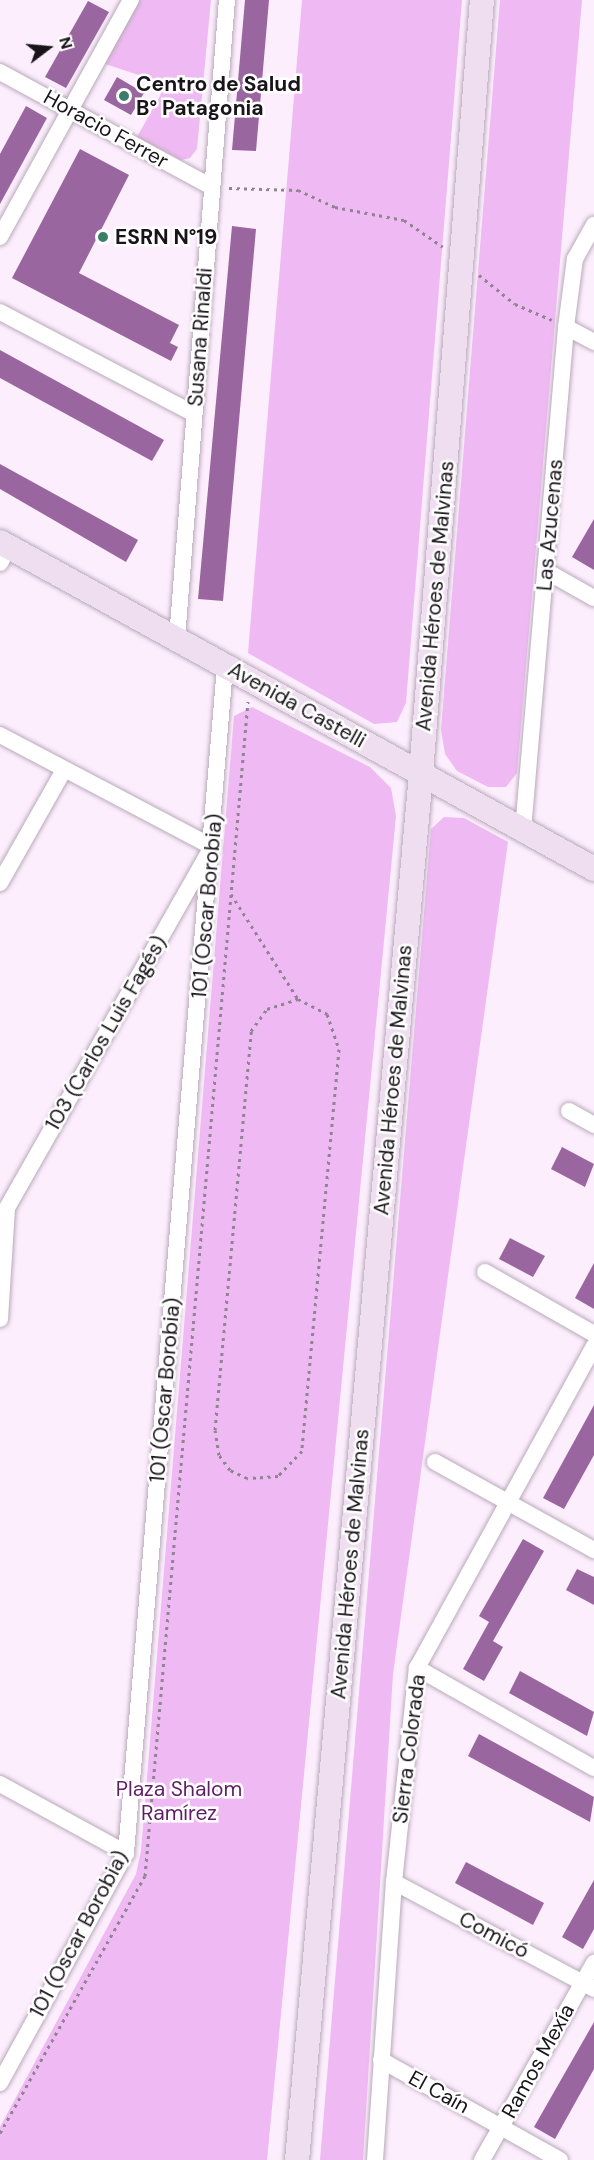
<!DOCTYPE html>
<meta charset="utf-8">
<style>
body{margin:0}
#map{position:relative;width:594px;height:2160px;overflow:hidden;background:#fdeefe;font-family:"DM Sans",sans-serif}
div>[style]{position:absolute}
.green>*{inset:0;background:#efbaf3}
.building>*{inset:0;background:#9a669f}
.path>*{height:3px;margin-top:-1.5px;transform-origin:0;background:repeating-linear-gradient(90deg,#8f8590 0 3px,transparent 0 7.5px)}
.roads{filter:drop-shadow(0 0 2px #b8aab9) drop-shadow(0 0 2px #b8aab9)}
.street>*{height:16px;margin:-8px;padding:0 8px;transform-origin:8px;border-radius:8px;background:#fff}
.secondary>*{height:24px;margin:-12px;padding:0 12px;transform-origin:12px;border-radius:12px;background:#eedeef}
.dots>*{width:16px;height:16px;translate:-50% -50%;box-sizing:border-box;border:3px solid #fff;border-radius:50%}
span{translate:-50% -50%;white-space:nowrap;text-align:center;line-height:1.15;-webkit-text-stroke:5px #fff;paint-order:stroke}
.poi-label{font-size:21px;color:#19141a;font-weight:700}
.left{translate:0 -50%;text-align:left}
.street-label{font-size:21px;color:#19141a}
.park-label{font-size:21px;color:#601e67}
.north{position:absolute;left:18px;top:18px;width:60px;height:60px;-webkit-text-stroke:4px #fff;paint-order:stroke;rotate:74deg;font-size:16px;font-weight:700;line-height:24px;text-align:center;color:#19141a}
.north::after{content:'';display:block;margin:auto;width:21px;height:27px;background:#19141a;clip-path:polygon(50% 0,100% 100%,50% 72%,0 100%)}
</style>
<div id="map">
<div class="green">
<i style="clip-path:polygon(137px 0,211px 0,197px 149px,190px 158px,181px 160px,137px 137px,161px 94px,157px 81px,102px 63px)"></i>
<i style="clip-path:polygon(302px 0,462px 0,406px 703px,397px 722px,374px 724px,248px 653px)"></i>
<i style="clip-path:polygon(500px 0,582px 0,517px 773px,506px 787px,488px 787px,457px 771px,445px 754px,441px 730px)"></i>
<i style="clip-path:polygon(252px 707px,370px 767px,391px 788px,396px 816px,267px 2160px,0 2160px,0 2127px,136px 1874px,141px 1851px,234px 716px)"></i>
<i style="clip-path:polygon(444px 817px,464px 818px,508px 842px,393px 1674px,363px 2160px,320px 2160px,431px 829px)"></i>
</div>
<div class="building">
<i style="clip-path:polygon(245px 0,269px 0,256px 151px,232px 150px)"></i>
<i style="clip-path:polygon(88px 1px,109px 12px,66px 88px,45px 77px)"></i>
<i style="clip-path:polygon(117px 77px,144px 93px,131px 115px,104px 100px)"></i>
<i style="clip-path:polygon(26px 106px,47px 118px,0 204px,0 154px)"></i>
<i style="clip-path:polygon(80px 149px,129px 175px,79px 273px,179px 325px,170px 343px,178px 347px,171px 361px,12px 278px)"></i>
<i style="clip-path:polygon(232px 226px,256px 229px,223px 601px,198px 599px)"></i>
<i style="clip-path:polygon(0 350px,164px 440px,152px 461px,0 378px)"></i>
<i style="clip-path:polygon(0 464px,138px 540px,126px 562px,0 489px)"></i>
<i style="clip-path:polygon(594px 519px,594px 570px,572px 557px)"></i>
<i style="clip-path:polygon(562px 1147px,594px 1164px,585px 1187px,551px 1169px)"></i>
<i style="clip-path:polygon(510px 1238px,545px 1256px,533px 1277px,499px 1259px)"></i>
<i style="clip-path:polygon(594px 1263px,594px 1309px,575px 1298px)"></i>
<i style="clip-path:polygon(594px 1405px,594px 1455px,564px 1509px,543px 1498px)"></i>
<i style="clip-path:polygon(523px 1539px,544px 1551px,493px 1641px,503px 1647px,484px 1681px,463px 1669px,489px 1622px,479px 1616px)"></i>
<i style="clip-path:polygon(577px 1569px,594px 1577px,594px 1605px,566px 1590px)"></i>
<i style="clip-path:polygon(520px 1671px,594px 1712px,587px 1736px,509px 1693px)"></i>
<i style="clip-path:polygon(479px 1734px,594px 1797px,590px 1822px,468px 1756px)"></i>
<i style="clip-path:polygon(466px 1862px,544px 1903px,533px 1925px,455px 1883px)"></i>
<i style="clip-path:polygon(594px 1880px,594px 1929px,583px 1949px,562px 1937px)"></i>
<i style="clip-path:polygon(594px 2022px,594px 2069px,555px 2139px,534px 2127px)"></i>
</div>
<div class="path">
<i style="left:229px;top:188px;width:69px;rotate:1.7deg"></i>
<i style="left:298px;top:190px;width:41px;rotate:24.7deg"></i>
<i style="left:335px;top:207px;width:70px;rotate:10.7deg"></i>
<i style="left:404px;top:220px;width:47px;rotate:34.7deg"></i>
<i style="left:479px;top:275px;width:46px;rotate:38.9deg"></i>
<i style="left:515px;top:304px;width:40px;rotate:23.4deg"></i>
<i style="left:231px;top:894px;width:125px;rotate:57.5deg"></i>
<i style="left:298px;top:999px;width:33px;rotate:27deg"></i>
<i style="left:327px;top:1014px;width:37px;rotate:71deg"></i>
<i style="left:339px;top:1049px;width:404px;rotate:95.3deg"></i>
<i style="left:302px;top:1451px;width:35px;rotate:134deg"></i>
<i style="left:278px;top:1476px;width:31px;rotate:176deg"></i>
<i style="left:247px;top:1478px;width:19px;rotate:-155deg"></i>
<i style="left:230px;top:1470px;width:19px;rotate:-126deg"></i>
<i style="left:219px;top:1455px;width:25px;rotate:-99deg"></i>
<i style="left:215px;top:1430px;width:401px;rotate:-84.8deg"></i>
<i style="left:251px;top:1031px;width:27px;rotate:-54deg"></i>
<i style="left:267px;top:1009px;width:33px;rotate:-18deg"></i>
<i style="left:0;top:2133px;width:295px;rotate:-60.6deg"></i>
<i style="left:145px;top:1876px;width:1179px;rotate:-84.99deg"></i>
</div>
<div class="roads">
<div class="street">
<i style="left:0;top:72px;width:241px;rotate:28.5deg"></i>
<i style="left:0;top:237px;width:271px;rotate:-61.1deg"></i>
<i style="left:0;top:312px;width:219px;rotate:27.7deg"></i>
<i style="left:566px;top:327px;width:32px;rotate:28deg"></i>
<i style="left:0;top:563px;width:18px;rotate:-61deg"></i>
<i style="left:546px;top:571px;width:55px;rotate:29.4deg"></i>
<i style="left:177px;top:639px;width:641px;rotate:-85.53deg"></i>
<i style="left:0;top:735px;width:240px;rotate:27.8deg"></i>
<i style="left:212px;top:847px;width:429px;rotate:119.6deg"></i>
<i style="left:523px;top:830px;width:505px;rotate:-85.11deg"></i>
<i style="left:566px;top:327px;width:69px;rotate:-82.5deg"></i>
<i style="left:575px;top:259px;width:39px;rotate:-61deg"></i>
<i style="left:0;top:883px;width:130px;rotate:-60.5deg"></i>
<i style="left:569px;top:1111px;width:29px;rotate:29deg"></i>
<i style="left:485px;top:1272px;width:125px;rotate:29.6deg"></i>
<i style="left:0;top:1319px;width:110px;rotate:-86.4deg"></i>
<i style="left:435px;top:1462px;width:182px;rotate:29deg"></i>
<i style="left:417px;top:1668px;width:203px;rotate:29.5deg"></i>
<i style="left:0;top:1784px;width:144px;rotate:28.7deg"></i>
<i style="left:394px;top:1882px;width:227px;rotate:28.1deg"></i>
<i style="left:381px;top:2060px;width:205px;rotate:29.2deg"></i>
<i style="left:0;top:2083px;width:262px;rotate:-61.3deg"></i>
<i style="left:126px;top:1853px;width:1191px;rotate:-85.23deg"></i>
<i style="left:375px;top:2160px;width:279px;rotate:-86.1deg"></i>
<i style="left:394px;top:1882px;width:215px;rotate:-83.9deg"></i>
<i style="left:417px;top:1668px;width:367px;rotate:-61.2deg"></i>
<i style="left:482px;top:2160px;width:227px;rotate:-60.4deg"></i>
</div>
<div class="secondary">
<i style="left:0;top:542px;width:678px;rotate:28.83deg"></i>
<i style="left:297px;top:2160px;width:1393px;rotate:-84.89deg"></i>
<i style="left:421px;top:773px;width:775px;rotate:-85.49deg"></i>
</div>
</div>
<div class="dots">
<i style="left:124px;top:96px;background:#3b7c6b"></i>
<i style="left:103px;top:237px;background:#3b7c6b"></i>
</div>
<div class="poi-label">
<span class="left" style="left:136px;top:96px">Centro de Salud<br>B° Patagonia</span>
<span class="left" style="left:115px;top:237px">ESRN N°19</span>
</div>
<div class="street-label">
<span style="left:106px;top:129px;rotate:29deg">Horacio Ferrer</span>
<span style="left:200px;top:337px;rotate:-86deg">Susana Rinaldi</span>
<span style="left:550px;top:525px;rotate:-85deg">Las Azucenas</span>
<span style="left:435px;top:596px;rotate:-85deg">Avenida Héroes de Malvinas</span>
<span style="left:297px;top:705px;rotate:29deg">Avenida Castelli</span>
<span style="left:207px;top:906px;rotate:-85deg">101 (Oscar Borobia)</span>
<span style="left:106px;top:1033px;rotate:-60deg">103 (Carlos Luis Fagés)</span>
<span style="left:393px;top:1080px;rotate:-85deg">Avenida Héroes de Malvinas</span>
<span style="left:165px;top:1390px;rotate:-85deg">101 (Oscar Borobia)</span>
<span style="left:350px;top:1564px;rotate:-85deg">Avenida Héroes de Malvinas</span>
<span style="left:409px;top:1749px;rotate:-83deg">Sierra Colorada</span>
<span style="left:79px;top:1934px;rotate:-62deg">101 (Oscar Borobia)</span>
<span style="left:494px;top:1935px;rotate:28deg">Comicó</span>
<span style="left:538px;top:2061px;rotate:-61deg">Ramos Mexía</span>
<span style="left:439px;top:2092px;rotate:29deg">El Caín</span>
</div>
<div class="park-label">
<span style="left:179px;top:1801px">Plaza Shalom<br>Ramírez</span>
</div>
<div class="north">N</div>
</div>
